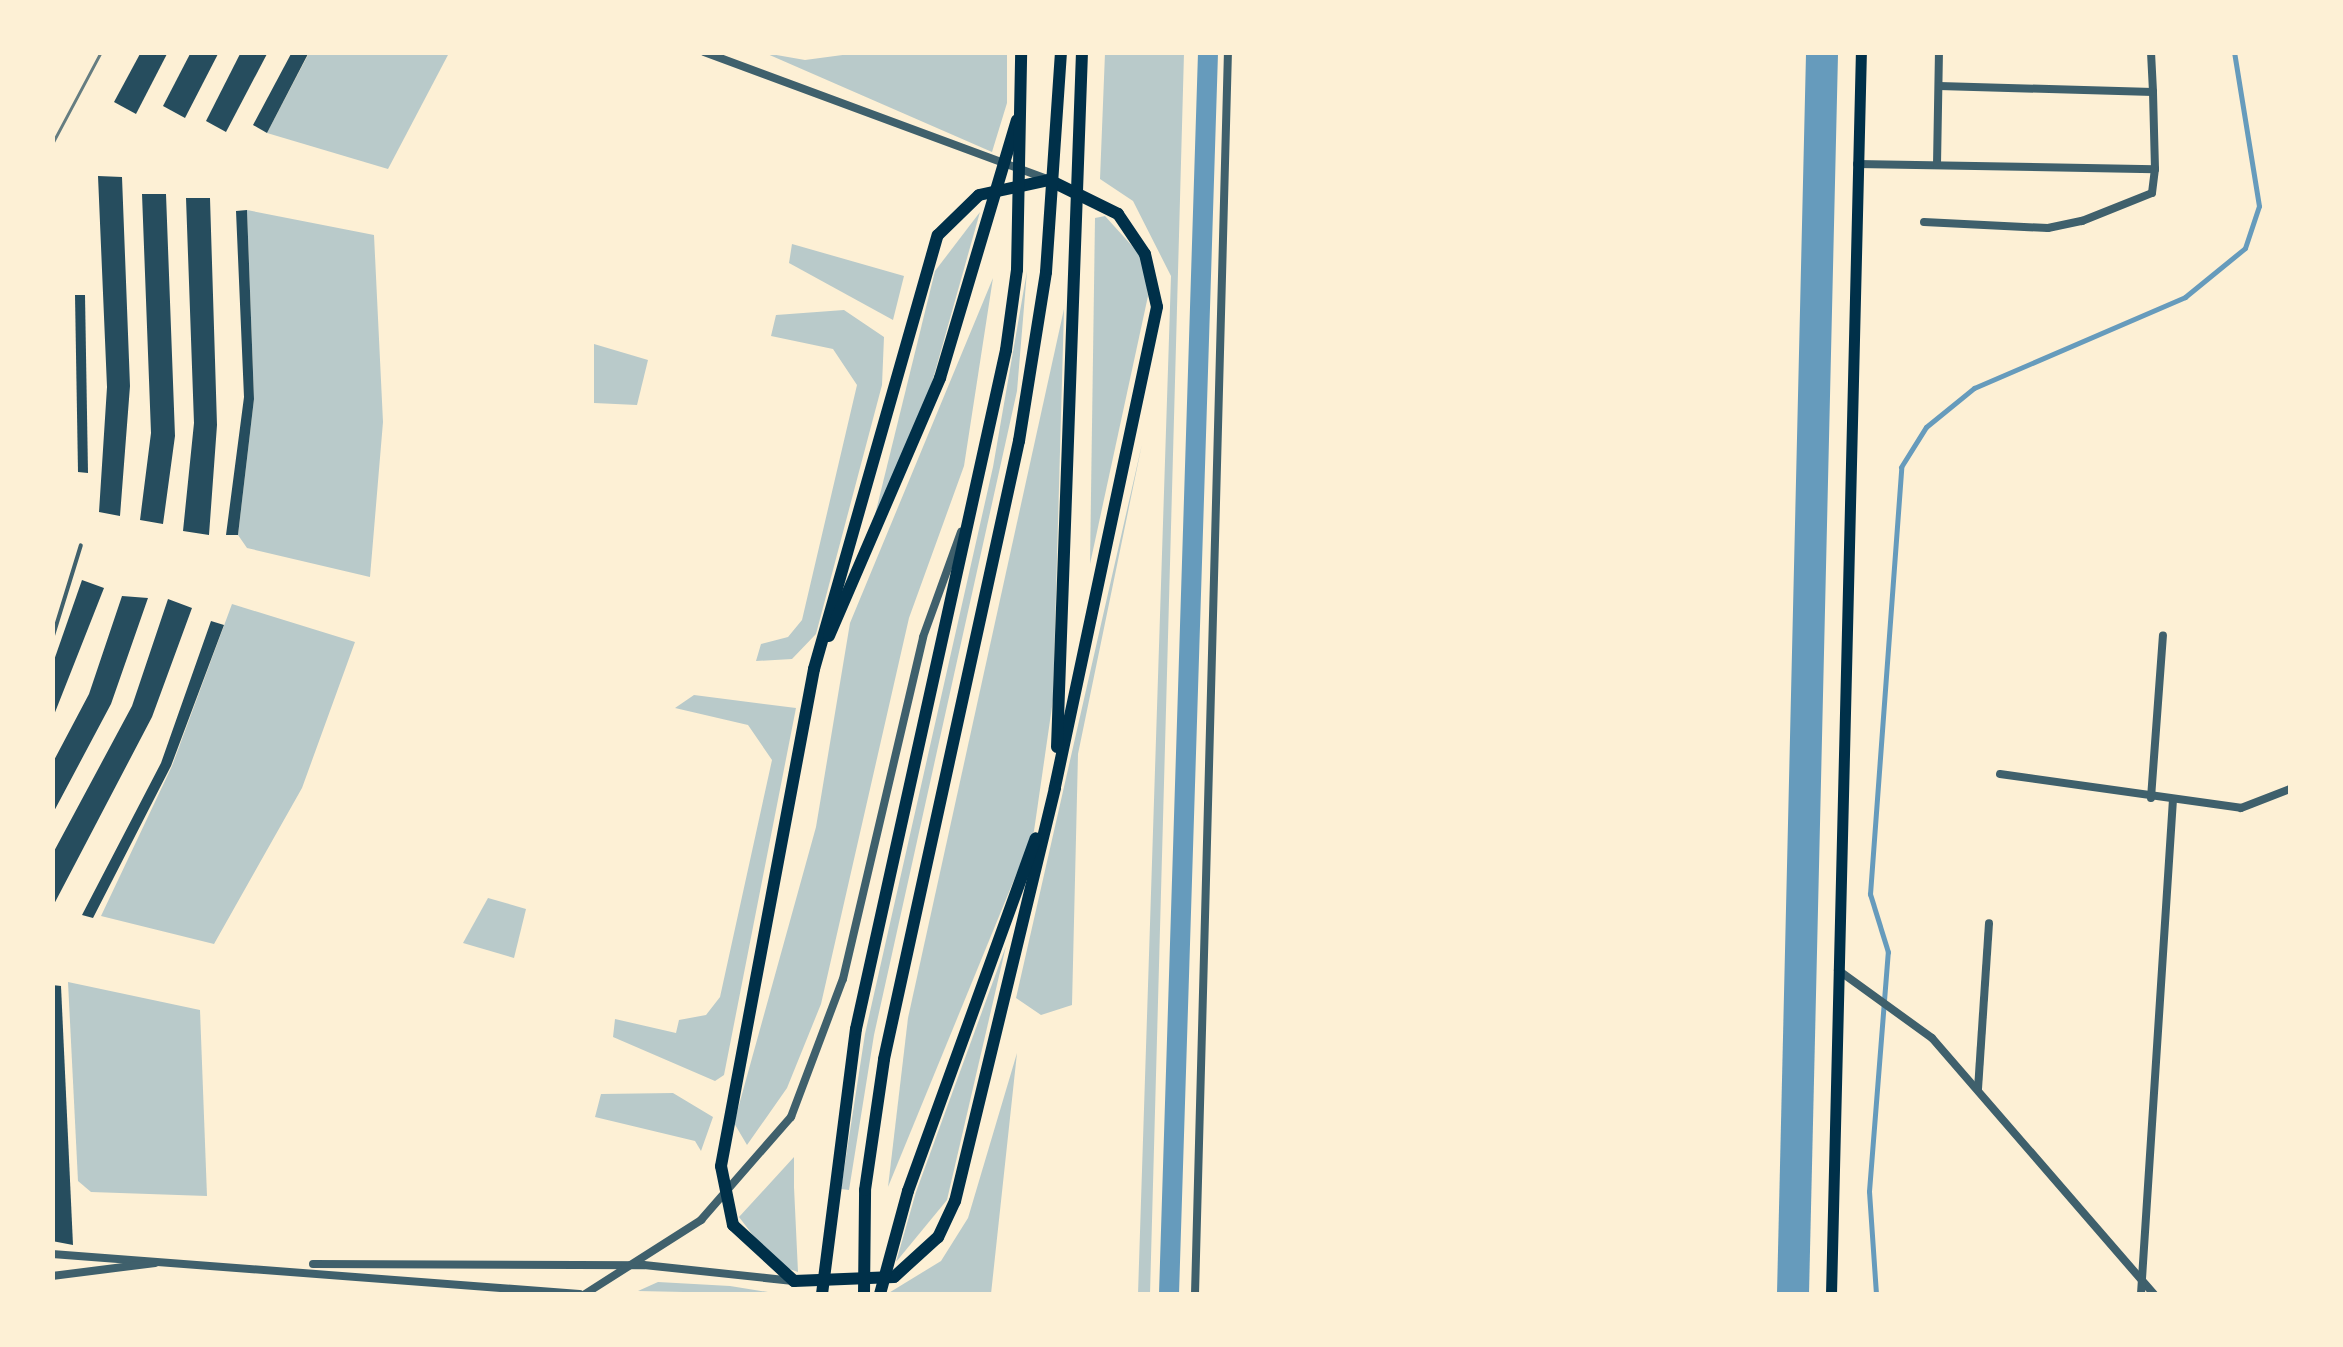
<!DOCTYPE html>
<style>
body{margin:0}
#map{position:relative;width:2343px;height:1347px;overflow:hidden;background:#fdf0d5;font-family:Commissioner,sans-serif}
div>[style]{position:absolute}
.green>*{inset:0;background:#b9caca}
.stream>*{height:5px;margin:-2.5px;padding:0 2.5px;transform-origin:2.5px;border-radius:2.5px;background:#669bbc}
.canal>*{height:20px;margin:-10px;padding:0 10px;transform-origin:10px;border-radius:10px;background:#669bbc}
.river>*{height:32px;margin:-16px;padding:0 16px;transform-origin:16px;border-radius:16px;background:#669bbc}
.building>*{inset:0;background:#264d5e}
.service>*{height:4px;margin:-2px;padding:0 2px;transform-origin:2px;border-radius:2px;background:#3f606c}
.minor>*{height:8px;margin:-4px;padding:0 4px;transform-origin:4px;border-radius:4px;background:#3f606c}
.secondary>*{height:11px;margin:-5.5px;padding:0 5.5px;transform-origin:5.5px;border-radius:5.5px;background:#003049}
.primary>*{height:12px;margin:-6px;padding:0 6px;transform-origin:6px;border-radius:6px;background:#003049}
.tram>*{height:2.5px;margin:-1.25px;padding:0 1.25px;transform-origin:1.25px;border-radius:1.25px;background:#657d81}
span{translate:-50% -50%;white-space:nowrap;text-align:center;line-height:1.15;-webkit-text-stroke:10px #fdf0d5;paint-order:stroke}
.frame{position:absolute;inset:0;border:55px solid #fdf0d5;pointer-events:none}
</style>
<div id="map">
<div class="green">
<i style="clip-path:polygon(865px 52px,1007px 53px,1007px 103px,992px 152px,765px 53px,805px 60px)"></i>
<i style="clip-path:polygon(309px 53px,449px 53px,388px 169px,267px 133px)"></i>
<i style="clip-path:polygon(1105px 53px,1184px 53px,1150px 1294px,1138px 1294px,1171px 276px,1133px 201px,1100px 179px)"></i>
<i style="clip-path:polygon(247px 210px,374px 235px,383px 422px,370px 577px,247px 548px,238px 535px,254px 399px)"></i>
<i style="clip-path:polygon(980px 212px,924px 411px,874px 519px,935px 271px)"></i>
<i style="clip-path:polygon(1105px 216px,1143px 258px,1148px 296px,1090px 564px,1095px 218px)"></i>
<i style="clip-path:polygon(792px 244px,904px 276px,893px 320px,789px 263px)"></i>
<i style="clip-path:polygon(1027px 271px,1017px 391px,874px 1035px,849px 1190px,841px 1189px,865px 1034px,993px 467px)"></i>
<i style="clip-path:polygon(993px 278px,964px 466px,909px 618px,821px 1004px,787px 1088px,747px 1145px,734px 1123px,816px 827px,850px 623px)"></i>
<i style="clip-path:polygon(1064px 309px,1053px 700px,1034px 831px,888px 1187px,908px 1018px)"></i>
<i style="clip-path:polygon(844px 310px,884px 337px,882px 385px,816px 634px,792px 659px,756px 661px,761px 644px,788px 637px,802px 620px,857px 385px,833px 349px,771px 336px,776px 315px)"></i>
<i style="clip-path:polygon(594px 344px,648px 360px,637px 405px,594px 403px)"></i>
<i style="clip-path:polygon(1142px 444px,1078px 754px,1072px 1005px,1041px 1015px,1016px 998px)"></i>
<i style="clip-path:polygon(232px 604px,355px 642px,302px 788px,214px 944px,101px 916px,172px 766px)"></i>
<i style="clip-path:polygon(694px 695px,796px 708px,724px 1075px,715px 1081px,613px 1037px,615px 1019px,676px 1033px,679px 1020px,706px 1015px,720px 997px,772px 760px,748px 725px,675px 708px)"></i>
<i style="clip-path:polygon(488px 898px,526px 909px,514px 958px,463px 943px)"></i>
<i style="clip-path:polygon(1006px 946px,947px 1200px,896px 1262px,916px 1192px)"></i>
<i style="clip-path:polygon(68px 982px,200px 1010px,207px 1196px,91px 1192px,78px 1181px)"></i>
<i style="clip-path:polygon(1017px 1053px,991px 1294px,887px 1294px,941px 1261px,968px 1218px)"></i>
<i style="clip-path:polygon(673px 1093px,713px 1117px,701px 1151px,695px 1141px,595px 1117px,601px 1094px)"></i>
<i style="clip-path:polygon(794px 1157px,794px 1187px,798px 1272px,775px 1264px,739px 1217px)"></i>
<i style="clip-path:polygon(658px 1282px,730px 1286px,780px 1294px,638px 1291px)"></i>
</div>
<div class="stream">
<i style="left:1876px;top:1294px;width:103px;rotate:-93.9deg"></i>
<i style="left:1869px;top:1191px;width:240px;rotate:-85.5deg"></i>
<i style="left:1888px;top:952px;width:61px;rotate:-107.2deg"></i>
<i style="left:1870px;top:894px;width:428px;rotate:-85.8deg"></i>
<i style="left:1901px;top:467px;width:47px;rotate:-58deg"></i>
<i style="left:1926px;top:427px;width:62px;rotate:-39.1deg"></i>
<i style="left:1974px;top:388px;width:230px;rotate:-23.3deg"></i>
<i style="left:2185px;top:297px;width:77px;rotate:-39.2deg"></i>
<i style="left:2245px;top:248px;width:44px;rotate:-71.6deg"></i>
<i style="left:2259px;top:206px;width:156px;rotate:-99.2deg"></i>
</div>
<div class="canal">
<i style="left:1169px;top:1294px;width:1243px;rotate:-88.2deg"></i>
</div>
<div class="river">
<i style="left:1793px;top:1294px;width:1242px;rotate:-88.66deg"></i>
</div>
<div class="building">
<i style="clip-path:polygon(141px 52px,168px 52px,136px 114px,114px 102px)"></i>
<i style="clip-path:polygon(191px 52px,219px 52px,185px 118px,163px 106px)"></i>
<i style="clip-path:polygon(241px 52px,268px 52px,226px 132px,206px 121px)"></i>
<i style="clip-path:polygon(292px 52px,309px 52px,267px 133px,253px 125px)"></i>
<i style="clip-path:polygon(98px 176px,122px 177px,130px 386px,120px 516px,99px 512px,107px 387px)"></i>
<i style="clip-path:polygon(142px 194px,166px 194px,175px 436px,163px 524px,140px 520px,151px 433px)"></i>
<i style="clip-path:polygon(186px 198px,210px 198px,217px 425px,209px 535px,183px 531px,194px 423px)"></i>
<i style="clip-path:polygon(247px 210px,254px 399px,238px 535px,226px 535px,244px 397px,236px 211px)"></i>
<i style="clip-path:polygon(75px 295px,85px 295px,88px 473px,78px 472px)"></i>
<i style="clip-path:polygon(82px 580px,104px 588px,52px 720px,52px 666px)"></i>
<i style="clip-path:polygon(122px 596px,148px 598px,111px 704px,52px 815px,52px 764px,89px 694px)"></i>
<i style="clip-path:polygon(168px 599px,192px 608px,152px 717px,52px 908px,52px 855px,132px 706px)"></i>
<i style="clip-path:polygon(211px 621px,224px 625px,171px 766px,93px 918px,82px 915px,161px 763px)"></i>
<i style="clip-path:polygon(52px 985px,61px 986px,73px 1245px,52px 1241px)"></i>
</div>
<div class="service">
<i style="left:52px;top:639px;width:98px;rotate:-72.9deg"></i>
</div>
<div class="minor">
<i style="left:704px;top:52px;width:363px;rotate:20.3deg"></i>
<i style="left:2151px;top:52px;width:40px;rotate:87.1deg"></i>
<i style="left:1857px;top:164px;width:298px;rotate:1deg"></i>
<i style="left:1937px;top:165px;width:113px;rotate:-89deg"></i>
<i style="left:1924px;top:222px;width:124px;rotate:2.8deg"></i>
<i style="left:2048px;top:228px;width:35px;rotate:-12deg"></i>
<i style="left:2082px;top:221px;width:75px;rotate:-21.8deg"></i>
<i style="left:2152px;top:193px;width:24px;rotate:-83deg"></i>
<i style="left:2155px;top:169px;width:77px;rotate:-91.5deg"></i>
<i style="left:2153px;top:92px;width:214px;rotate:-178.4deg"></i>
<i style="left:2000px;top:774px;width:243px;rotate:8deg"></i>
<i style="left:2241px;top:808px;width:53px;rotate:-21.2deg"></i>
<i style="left:2151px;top:798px;width:163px;rotate:-85.8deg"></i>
<i style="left:1838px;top:970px;width:116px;rotate:35.9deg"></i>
<i style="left:1932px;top:1038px;width:339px;rotate:49.1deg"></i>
<i style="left:1978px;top:1089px;width:166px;rotate:-86.2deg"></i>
<i style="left:52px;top:1254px;width:529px;rotate:4.34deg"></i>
<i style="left:313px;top:1264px;width:331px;rotate:0.2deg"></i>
<i style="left:644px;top:1265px;width:150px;rotate:6.1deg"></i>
<i style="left:52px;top:1276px;width:104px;rotate:-7.2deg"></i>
<i style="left:585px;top:1294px;width:138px;rotate:-32.5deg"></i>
<i style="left:701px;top:1220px;width:137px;rotate:-48.9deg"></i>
<i style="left:791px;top:1117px;width:147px;rotate:-69.4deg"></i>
<i style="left:843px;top:979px;width:351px;rotate:-76.8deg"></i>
<i style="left:923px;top:637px;width:112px;rotate:-70.1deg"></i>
<i style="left:1195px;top:1294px;width:1242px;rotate:-88.48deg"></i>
<i style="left:2141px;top:1294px;width:493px;rotate:-86.3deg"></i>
</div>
<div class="secondary">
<i style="left:1831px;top:1294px;width:1242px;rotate:-88.62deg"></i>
</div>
<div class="primary">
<i style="left:1049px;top:180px;width:77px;rotate:26.2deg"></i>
<i style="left:1118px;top:214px;width:48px;rotate:56deg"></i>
<i style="left:1145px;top:254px;width:54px;rotate:77.2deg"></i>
<i style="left:1157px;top:307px;width:492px;rotate:102deg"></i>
<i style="left:1055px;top:788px;width:425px;rotate:103.6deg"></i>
<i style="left:955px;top:1201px;width:40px;rotate:115deg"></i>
<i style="left:938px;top:1237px;width:59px;rotate:137.7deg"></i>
<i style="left:894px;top:1277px;width:100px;rotate:177.7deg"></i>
<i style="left:794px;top:1281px;width:83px;rotate:-137.4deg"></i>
<i style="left:733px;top:1225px;width:60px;rotate:-101.5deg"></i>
<i style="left:721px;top:1166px;width:506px;rotate:-79.4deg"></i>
<i style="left:814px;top:669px;width:451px;rotate:-74.1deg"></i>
<i style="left:938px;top:235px;width:57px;rotate:-44.3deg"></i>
<i style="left:979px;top:195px;width:72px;rotate:-12.1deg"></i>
<i style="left:829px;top:636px;width:281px;rotate:-66.7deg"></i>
<i style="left:940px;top:378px;width:269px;rotate:-73.4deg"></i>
<i style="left:1057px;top:747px;width:695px;rotate:-87.94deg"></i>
<i style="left:822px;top:1294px;width:267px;rotate:-82.7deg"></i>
<i style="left:856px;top:1029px;width:695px;rotate:-77.54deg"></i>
<i style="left:1006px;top:350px;width:81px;rotate:-82.2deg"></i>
<i style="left:1017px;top:270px;width:218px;rotate:-88.9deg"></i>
<i style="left:864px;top:1294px;width:104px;rotate:-89.4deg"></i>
<i style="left:865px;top:1190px;width:132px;rotate:-81.7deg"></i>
<i style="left:884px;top:1059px;width:633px;rotate:-77.68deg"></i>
<i style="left:1019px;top:441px;width:171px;rotate:-80.9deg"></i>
<i style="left:1046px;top:272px;width:221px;rotate:-86.1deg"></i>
<i style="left:880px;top:1294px;width:107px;rotate:-74.8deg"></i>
<i style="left:908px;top:1191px;width:375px;rotate:-70.1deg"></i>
</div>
<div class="tram">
<i style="left:52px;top:144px;width:104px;rotate:-62deg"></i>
</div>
<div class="frame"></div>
</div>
